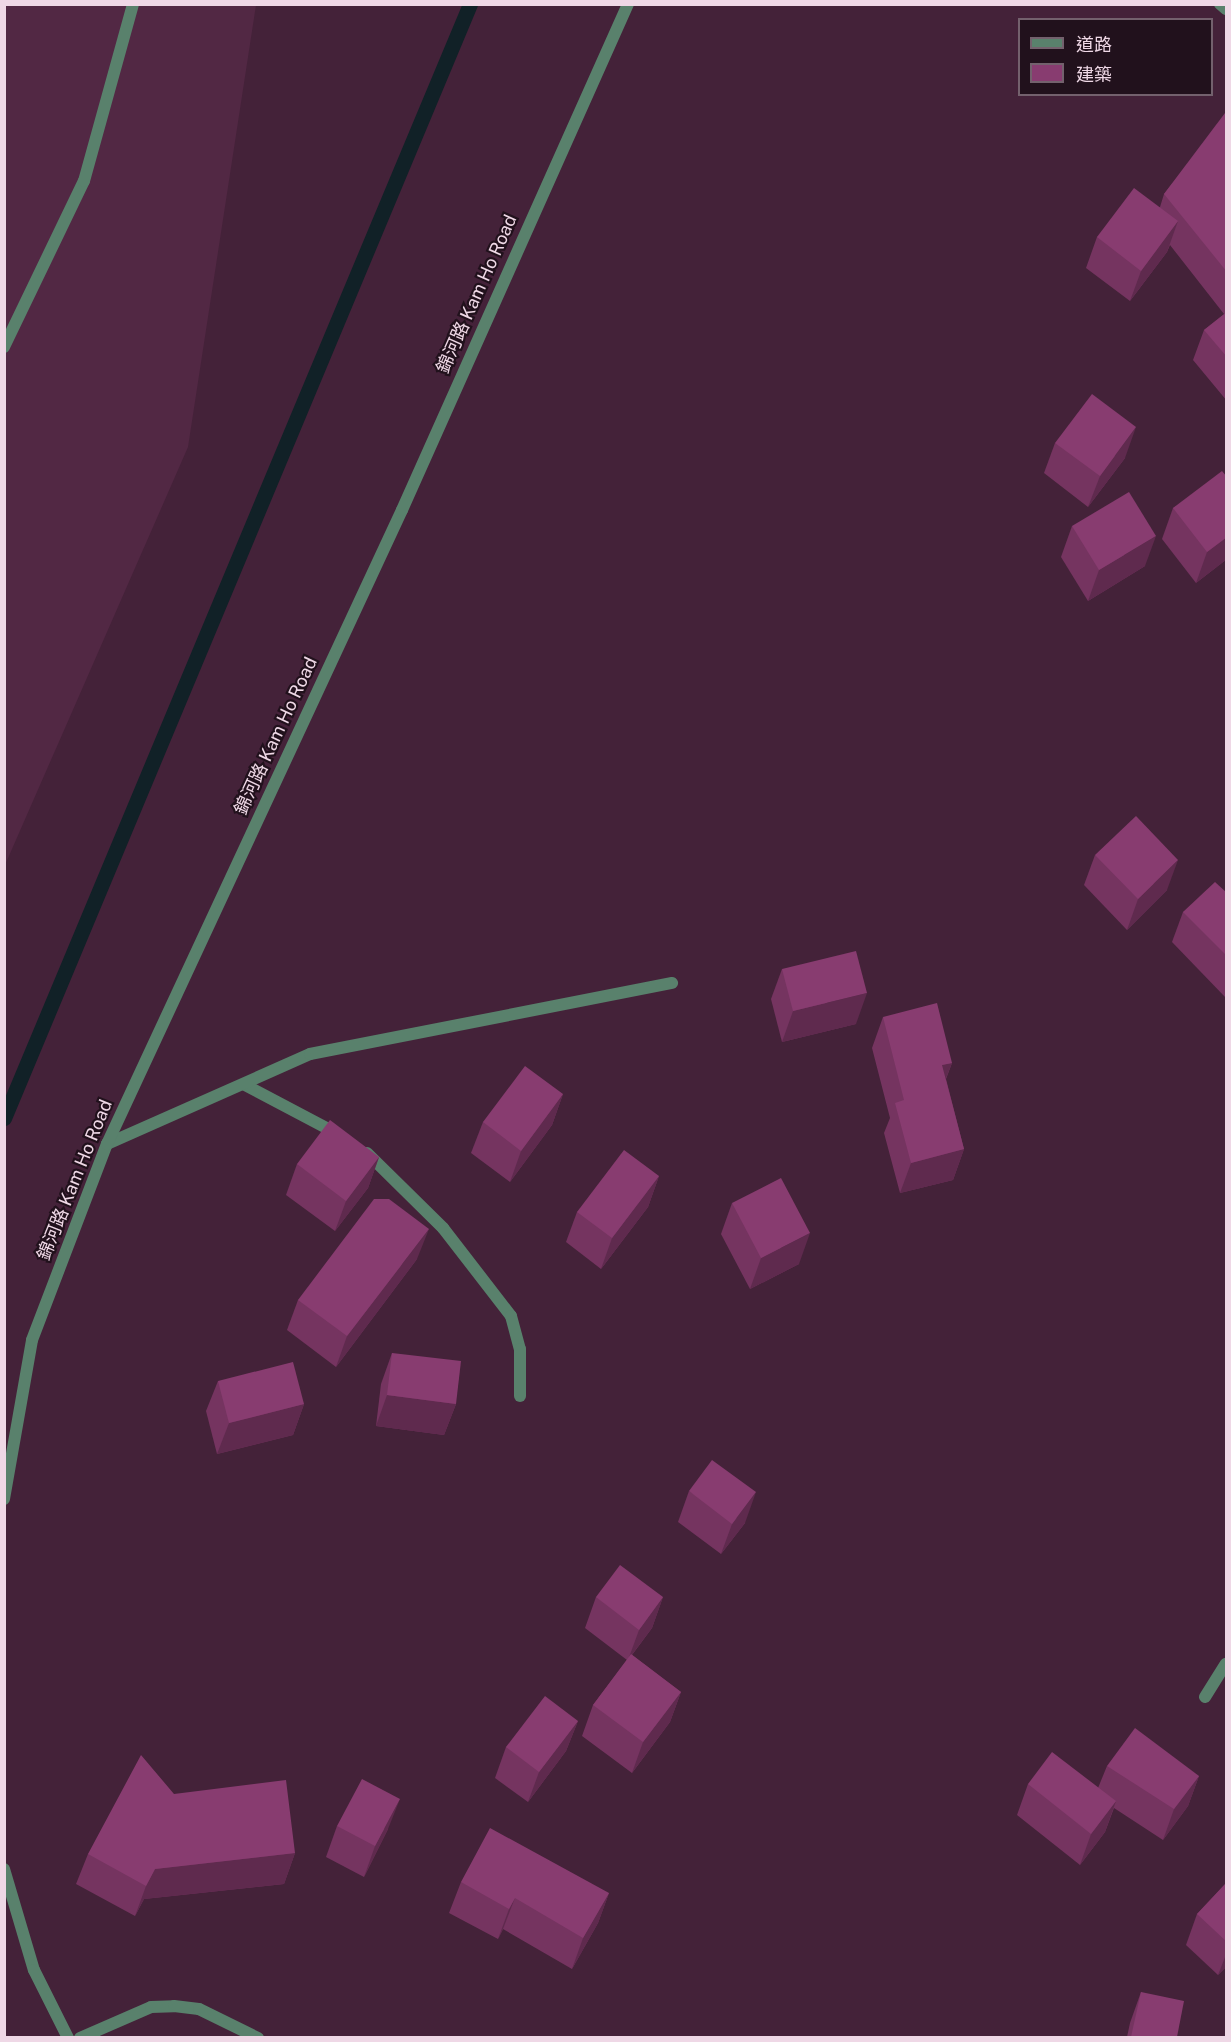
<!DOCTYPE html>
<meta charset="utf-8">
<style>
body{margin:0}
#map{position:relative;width:1231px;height:2042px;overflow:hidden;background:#442239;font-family:"Public Sans","Noto Sans TC",sans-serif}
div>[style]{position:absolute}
.built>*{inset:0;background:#522844}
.stream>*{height:15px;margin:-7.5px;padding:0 7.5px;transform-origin:7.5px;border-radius:7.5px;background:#112127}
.service>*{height:12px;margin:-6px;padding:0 6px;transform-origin:6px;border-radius:6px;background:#59816c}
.minor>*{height:12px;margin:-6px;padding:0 6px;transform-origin:6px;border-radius:6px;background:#59816c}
.wall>*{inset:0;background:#753460}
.shaded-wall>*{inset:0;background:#5f2a4e}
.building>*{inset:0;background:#883c70}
span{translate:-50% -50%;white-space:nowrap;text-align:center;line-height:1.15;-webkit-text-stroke:4.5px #21111c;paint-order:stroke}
.street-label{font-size:18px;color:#efd8e6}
.frame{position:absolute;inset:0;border:6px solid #efd8e6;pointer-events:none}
.legend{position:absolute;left:1018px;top:18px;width:195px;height:78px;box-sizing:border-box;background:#21111c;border:2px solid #73616d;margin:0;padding:8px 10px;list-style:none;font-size:18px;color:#efd8e6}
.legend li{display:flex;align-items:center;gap:12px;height:30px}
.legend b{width:30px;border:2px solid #73616d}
</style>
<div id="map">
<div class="built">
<i style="clip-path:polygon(5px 5px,256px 5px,188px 447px,5px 865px)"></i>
</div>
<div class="stream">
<i style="left:4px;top:1118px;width:1208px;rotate:-67.3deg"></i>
</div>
<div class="service">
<i style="left:4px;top:347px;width:184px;rotate:-64.3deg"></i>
<i style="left:84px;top:181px;width:184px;rotate:-74.5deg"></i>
<i style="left:245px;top:1085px;width:105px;rotate:27.8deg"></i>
<i style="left:107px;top:1144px;width:222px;rotate:-23.9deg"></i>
<i style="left:310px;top:1054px;width:369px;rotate:-11.1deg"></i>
<i style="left:367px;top:1153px;width:107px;rotate:44.6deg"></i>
<i style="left:443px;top:1228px;width:111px;rotate:52.3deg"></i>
<i style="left:511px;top:1316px;width:34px;rotate:75deg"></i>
<i style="left:520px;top:1349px;width:47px;rotate:90deg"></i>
</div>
<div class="minor">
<i style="left:1220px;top:4px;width:8px;rotate:40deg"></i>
<i style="left:4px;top:1499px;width:161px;rotate:-80deg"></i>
<i style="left:32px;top:1340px;width:210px;rotate:-69.1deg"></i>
<i style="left:107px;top:1144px;width:699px;rotate:-65.05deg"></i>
<i style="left:402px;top:510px;width:554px;rotate:-65.93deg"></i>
<i style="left:1205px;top:1697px;width:39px;rotate:-58deg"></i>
<i style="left:4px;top:1869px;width:105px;rotate:73.5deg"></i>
<i style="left:34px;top:1970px;width:76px;rotate:63.4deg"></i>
<i style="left:80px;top:2038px;width:77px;rotate:-23.6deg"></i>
<i style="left:151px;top:2007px;width:23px;rotate:-2deg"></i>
<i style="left:174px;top:2006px;width:25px;rotate:7deg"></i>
<i style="left:199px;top:2009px;width:66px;rotate:26.2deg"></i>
</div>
<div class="wall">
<i style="clip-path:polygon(1227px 114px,1227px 401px,1193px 360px,1204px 330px,1224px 314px,1170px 245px,1167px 252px,1130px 301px,1086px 268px,1097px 237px,1160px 207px,1164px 194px)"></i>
<i style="clip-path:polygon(1055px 443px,1125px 458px,1088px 507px,1044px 473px)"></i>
<i style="clip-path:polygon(1227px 477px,1227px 559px,1196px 583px,1162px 539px,1173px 508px)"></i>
<i style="clip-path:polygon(1072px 526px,1145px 566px,1088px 601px,1061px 557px)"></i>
<i style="clip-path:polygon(1095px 855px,1167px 890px,1127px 930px,1084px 885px)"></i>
<i style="clip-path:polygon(1227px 893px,1226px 998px,1172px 942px,1183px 912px)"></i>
<i style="clip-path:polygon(782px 969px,856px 1024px,782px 1042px,771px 999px)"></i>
<i style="clip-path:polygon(883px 1017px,952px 1063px,946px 1079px,964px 1149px,953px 1180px,900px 1193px,884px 1133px,890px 1118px,872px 1048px)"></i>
<i style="clip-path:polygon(563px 1094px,552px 1125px,510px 1182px,471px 1153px,483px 1122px)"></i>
<i style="clip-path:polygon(379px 1157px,368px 1188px,335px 1231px,286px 1195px,297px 1164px)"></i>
<i style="clip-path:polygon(659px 1176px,648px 1207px,601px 1269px,566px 1242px,577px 1212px)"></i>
<i style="clip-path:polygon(732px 1203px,799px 1264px,750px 1289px,721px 1234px)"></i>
<i style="clip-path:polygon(417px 1259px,336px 1367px,287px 1330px,298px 1300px)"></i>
<i style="clip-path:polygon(392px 1353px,456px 1404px,444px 1435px,376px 1426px,381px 1384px)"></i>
<i style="clip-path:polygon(218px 1381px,304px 1404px,293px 1435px,217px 1454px,206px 1411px)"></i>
<i style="clip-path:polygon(689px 1491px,745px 1523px,721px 1554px,678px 1522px)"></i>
<i style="clip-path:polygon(596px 1597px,663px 1597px,652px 1628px,632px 1655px,681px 1692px,670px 1722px,632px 1773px,582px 1736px,593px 1705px,627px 1660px,585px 1628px)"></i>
<i style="clip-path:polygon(578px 1721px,566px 1751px,528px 1802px,495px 1778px,506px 1747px)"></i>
<i style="clip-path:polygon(1107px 1766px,1199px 1776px,1188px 1806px,1163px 1840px,1114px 1808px,1105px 1832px,1080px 1865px,1017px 1815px,1028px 1784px,1098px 1788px)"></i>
<i style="clip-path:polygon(174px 1794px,295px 1853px,284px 1884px,144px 1899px,135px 1916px,76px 1884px,88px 1854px)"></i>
<i style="clip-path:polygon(337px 1826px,388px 1829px,364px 1877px,326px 1857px)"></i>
<i style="clip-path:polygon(461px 1882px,609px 1893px,598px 1923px,572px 1969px,503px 1929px,498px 1939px,449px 1913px)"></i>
<i style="clip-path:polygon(1227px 1882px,1227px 1966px,1218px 1975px,1186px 1945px,1197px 1914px)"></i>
<i style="clip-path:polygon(1141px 1992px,1177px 2037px,1127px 2037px,1130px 2023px)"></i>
</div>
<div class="shaded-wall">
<i style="clip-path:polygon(1178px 221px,1167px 252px,1130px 301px,1141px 271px)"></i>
<i style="clip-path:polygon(1136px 427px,1125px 458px,1088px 507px,1100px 476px)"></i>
<i style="clip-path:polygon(1156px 536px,1145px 566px,1088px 601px,1099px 570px)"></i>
<i style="clip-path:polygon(1227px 537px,1227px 559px,1196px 583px,1207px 552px)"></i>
<i style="clip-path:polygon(1178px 860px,1167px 890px,1127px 930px,1138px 899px)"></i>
<i style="clip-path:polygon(867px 993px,856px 1024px,782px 1042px,793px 1011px)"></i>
<i style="clip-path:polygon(952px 1063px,940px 1093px,942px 1065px)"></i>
<i style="clip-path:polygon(563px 1094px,552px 1125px,510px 1182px,521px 1151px)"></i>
<i style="clip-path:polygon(964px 1149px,953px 1180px,900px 1193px,911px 1163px)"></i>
<i style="clip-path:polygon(379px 1157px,368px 1188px,335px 1231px,346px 1201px)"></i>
<i style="clip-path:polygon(659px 1176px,648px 1207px,601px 1269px,612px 1238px)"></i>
<i style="clip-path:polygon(429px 1229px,417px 1259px,336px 1367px,347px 1336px)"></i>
<i style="clip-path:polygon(810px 1233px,799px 1264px,750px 1289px,761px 1258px)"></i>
<i style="clip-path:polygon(387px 1395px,456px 1404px,444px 1435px,376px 1426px)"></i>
<i style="clip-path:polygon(304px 1404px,293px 1435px,217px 1454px,229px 1423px)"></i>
<i style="clip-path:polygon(756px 1492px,745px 1523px,721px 1554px,732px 1524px)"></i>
<i style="clip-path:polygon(663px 1597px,652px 1628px,628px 1660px,639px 1630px)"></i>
<i style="clip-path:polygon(681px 1692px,670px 1722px,632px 1773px,643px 1742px)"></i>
<i style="clip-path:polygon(578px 1721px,566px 1751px,528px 1802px,539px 1772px)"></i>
<i style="clip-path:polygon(1199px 1776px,1188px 1806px,1163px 1840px,1174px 1809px)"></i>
<i style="clip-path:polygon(400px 1799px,388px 1829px,364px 1877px,375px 1846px)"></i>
<i style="clip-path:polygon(1116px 1801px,1105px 1832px,1080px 1865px,1091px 1834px)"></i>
<i style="clip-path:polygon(295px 1853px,284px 1884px,144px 1899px,135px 1916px,146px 1886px,155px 1869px)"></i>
<i style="clip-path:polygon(609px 1893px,598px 1923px,572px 1969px,583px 1938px)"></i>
<i style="clip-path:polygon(515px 1898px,503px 1929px,498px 1939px,509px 1909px)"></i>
<i style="clip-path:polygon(1227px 1952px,1227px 1966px,1218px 1975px)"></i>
</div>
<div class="building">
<i style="clip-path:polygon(1225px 113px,1227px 114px,1227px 272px,1164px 194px)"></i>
<i style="clip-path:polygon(1134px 188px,1178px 221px,1141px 271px,1097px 237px)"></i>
<i style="clip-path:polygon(1227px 312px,1227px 357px,1204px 330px)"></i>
<i style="clip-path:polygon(1092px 394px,1136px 427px,1100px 476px,1055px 443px)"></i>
<i style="clip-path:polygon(1222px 471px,1227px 477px,1227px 537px,1207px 552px,1173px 508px)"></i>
<i style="clip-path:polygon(1129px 492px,1156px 536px,1099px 570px,1072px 526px)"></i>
<i style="clip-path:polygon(1136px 816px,1178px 860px,1138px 899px,1095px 855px)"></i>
<i style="clip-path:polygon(1215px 882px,1227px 893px,1227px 956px,1183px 912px)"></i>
<i style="clip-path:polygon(856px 951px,867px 993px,793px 1011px,782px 969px)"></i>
<i style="clip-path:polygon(937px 1003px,952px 1063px,942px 1065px,964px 1149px,911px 1163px,895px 1103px,904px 1100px,883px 1017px)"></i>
<i style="clip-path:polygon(525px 1066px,563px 1094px,521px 1151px,483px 1122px)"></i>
<i style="clip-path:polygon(330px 1120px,379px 1157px,346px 1201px,297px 1164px)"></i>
<i style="clip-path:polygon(624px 1150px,659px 1176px,612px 1238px,577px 1212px)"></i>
<i style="clip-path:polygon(781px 1178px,810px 1233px,761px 1258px,732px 1203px)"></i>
<i style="clip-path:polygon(374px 1199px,389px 1199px,429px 1229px,347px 1336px,298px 1300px)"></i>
<i style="clip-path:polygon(392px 1353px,461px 1361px,456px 1404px,387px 1395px)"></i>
<i style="clip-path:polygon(293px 1362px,304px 1404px,229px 1423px,218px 1381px)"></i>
<i style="clip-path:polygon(712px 1460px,756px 1492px,732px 1524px,689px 1491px)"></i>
<i style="clip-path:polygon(620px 1565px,663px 1597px,639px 1630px,596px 1597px)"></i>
<i style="clip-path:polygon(631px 1654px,681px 1692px,643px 1742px,593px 1705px)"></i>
<i style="clip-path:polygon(545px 1696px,578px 1721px,539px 1772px,506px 1747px)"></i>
<i style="clip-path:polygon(1135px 1728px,1199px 1776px,1174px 1809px,1107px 1766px)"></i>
<i style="clip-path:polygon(1052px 1752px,1116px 1801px,1091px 1834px,1028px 1784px)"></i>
<i style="clip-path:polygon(141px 1755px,174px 1794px,286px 1780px,295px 1853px,155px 1869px,146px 1886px,88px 1854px)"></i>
<i style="clip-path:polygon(362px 1779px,400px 1799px,375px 1846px,337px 1826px)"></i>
<i style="clip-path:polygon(490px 1828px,609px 1893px,583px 1938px,515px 1898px,509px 1909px,461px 1882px)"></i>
<i style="clip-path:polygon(1227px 1882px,1227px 1942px,1197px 1914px)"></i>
<i style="clip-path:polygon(1141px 1992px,1184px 2001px,1177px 2037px,1131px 2037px)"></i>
</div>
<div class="street-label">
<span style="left:477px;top:294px;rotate:-66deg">錦河路 Kam Ho Road</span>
<span style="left:276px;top:736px;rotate:-65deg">錦河路 Kam Ho Road</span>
<span style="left:75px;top:1180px;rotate:-68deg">錦河路 Kam Ho Road</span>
</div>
<div class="frame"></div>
<ul class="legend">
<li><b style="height:8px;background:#59816c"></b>道路</li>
<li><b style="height:16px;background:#883c70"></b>建築</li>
</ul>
</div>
